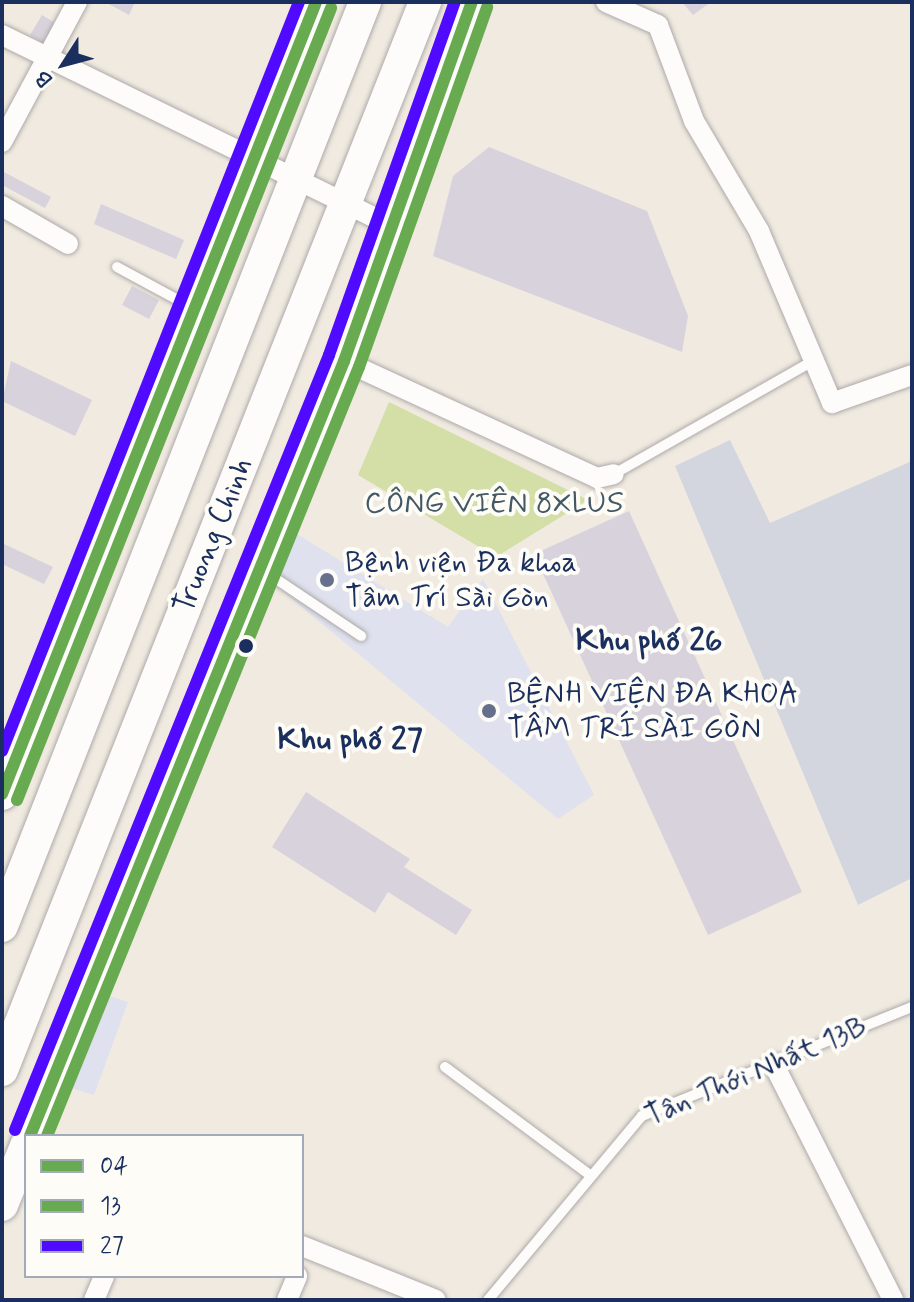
<!DOCTYPE html>
<meta charset="utf-8">
<style>
body{margin:0}
#map{position:relative;width:914px;height:1302px;overflow:hidden;background:#f1eae0;font-family:Mynerve,sans-serif}
div>[style]{position:absolute}
.built>*{inset:0;background:#dfe1ee}
.industrial>*{inset:0;background:#d3d5df}
.green>*{inset:0;background:#d4dea7}
.building>*{inset:0;background:#d8d2dc}
.roads{filter:drop-shadow(0 0 2px #acaaaa) drop-shadow(0 0 2px #acaaaa)}
.lane>*{height:10px;margin:-5px;padding:0 5px;transform-origin:5px;border-radius:5px;background:#fdfcfa}
.street>*{height:20px;margin:-10px;padding:0 10px;transform-origin:10px;border-radius:10px;background:#fdfcfa}
.primary>*{height:32px;margin:-16px;padding:0 16px;transform-origin:16px;border-radius:16px;background:#fdfcfa}
.bus-1>*{height:12px;margin:-6px;padding:0 6px;transform-origin:6px;border-radius:6px;background:#68aa50}
.bus-2>*{height:12px;margin:-6px;padding:0 6px;transform-origin:6px;border-radius:6px;background:#68aa50}
.bus-3>*{height:12px;margin:-6px;padding:0 6px;transform-origin:6px;border-radius:6px;background:#4f0aff}
.dots>*{width:22px;height:22px;translate:-50% -50%;box-sizing:border-box;border:4px solid #fdfcf7;border-radius:50%}
span{translate:-50% -50%;white-space:nowrap;text-align:center;line-height:1.15;-webkit-text-stroke:8px #fdfcf7;paint-order:stroke}
.park-label{font-size:30px;color:#435864}
.street-label{font-size:30px;color:#1b2f5e}
.poi-label{font-size:30px;color:#1b2f5e}
.left{translate:0 -50%;text-align:left}
.neighbourhood-label{font-size:32px;color:#1b2f5e;font-weight:700}
.frame{position:absolute;inset:0;border:4px solid #1b2f5e;pointer-events:none}
.legend{position:absolute;left:24px;top:1134px;width:280px;height:144px;box-sizing:border-box;background:#fdfcf7;border:2px solid #a3aaba;margin:0;padding:10px 14px;list-style:none;font-size:24px;color:#1b2f5e}
.legend li{display:flex;align-items:center;gap:16px;height:40px}
.legend b{width:40px;border:2px solid #a3aaba}
.north{position:absolute;left:24px;top:24px;width:80px;height:80px;-webkit-text-stroke:6px #fdfcf7;paint-order:stroke;rotate:234deg;font-size:22px;font-weight:700;line-height:32px;text-align:center;color:#1b2f5e}
.north::after{content:'';display:block;margin:auto;width:28px;height:36px;background:#1b2f5e;clip-path:polygon(50% 0,100% 100%,50% 72%,0 100%)}
</style>
<div id="map">
<div class="built">
<i style="clip-path:polygon(292px 531px,448px 627px,483px 579px,594px 795px,558px 819px,275px 585px)"></i>
<i style="clip-path:polygon(93px 991px,128px 1002px,94px 1095px,67px 1087px)"></i>
</div>
<div class="industrial">
<i style="clip-path:polygon(730px 440px,770px 523px,912px 461px,912px 878px,858px 905px,675px 466px)"></i>
</div>
<div class="green">
<i style="clip-path:polygon(389px 402px,588px 500px,496px 557px,358px 475px)"></i>
</div>
<div class="building">
<i style="clip-path:polygon(105px 2px,135px 2px,129px 15px)"></i>
<i style="clip-path:polygon(682px 2px,711px 2px,693px 15px)"></i>
<i style="clip-path:polygon(42px 15px,55px 23px,43px 43px,30px 35px)"></i>
<i style="clip-path:polygon(489px 147px,647px 211px,688px 316px,682px 352px,433px 256px,453px 176px)"></i>
<i style="clip-path:polygon(2px 171px,51px 197px,45px 208px,2px 185px)"></i>
<i style="clip-path:polygon(101px 204px,184px 240px,176px 259px,94px 224px)"></i>
<i style="clip-path:polygon(132px 286px,159px 300px,149px 319px,122px 305px)"></i>
<i style="clip-path:polygon(11px 361px,92px 400px,75px 436px,2px 401px)"></i>
<i style="clip-path:polygon(629px 511px,802px 892px,708px 935px,534px 554px)"></i>
<i style="clip-path:polygon(2px 543px,53px 567px,44px 584px,2px 564px)"></i>
<i style="clip-path:polygon(306px 792px,410px 859px,404px 867px,472px 910px,456px 935px,388px 892px,375px 913px,272px 847px)"></i>
</div>
<div class="roads">
<div class="lane">
<i style="left:117px;top:267px;width:82px;rotate:28.4deg"></i>
<i style="left:614px;top:474px;width:229px;rotate:-29.6deg"></i>
<i style="left:264px;top:571px;width:117px;rotate:33.8deg"></i>
<i style="left:445px;top:1067px;width:182px;rotate:36.7deg"></i>
<i style="left:488px;top:1300px;width:240px;rotate:-50.1deg"></i>
<i style="left:642px;top:1116px;width:291px;rotate:-22deg"></i>
</div>
<div class="street">
<i style="left:606px;top:2px;width:57px;rotate:23.9deg"></i>
<i style="left:658px;top:25px;width:103px;rotate:69.4deg"></i>
<i style="left:694px;top:121px;width:128px;rotate:59.4deg"></i>
<i style="left:759px;top:231px;width:187px;rotate:67deg"></i>
<i style="left:832px;top:403px;width:85px;rotate:-19.3deg"></i>
<i style="left:2px;top:35px;width:430px;rotate:26.1deg"></i>
<i style="left:2px;top:142px;width:159px;rotate:-61.8deg"></i>
<i style="left:2px;top:206px;width:76px;rotate:29.9deg"></i>
<i style="left:344px;top:361px;width:279px;rotate:24.8deg"></i>
<i style="left:597px;top:478px;width:17px;rotate:-13deg"></i>
<i style="left:773px;top:1063px;width:266px;rotate:63.1deg"></i>
<i style="left:302px;top:1246px;width:144px;rotate:21.9deg"></i>
<i style="left:94px;top:1300px;width:26px;rotate:-67deg"></i>
<i style="left:287px;top:1300px;width:26px;rotate:-67deg"></i>
</div>
<div class="primary">
<i style="left:2px;top:794px;width:852px;rotate:-68.37deg"></i>
<i style="left:2px;top:926px;width:993px;rotate:-68.55deg"></i>
<i style="left:2px;top:1070px;width:1149px;rotate:-68.39deg"></i>
<i style="left:30px;top:1136px;width:836px;rotate:-67.94deg"></i>
<i style="left:344px;top:361px;width:381px;rotate:-70.4deg"></i>
<i style="left:2px;top:1205px;width:64px;rotate:-67.9deg"></i>
</div>
</div>
<div class="bus-1">
<i style="left:2px;top:794px;width:852px;rotate:-68.37deg"></i>
<i style="left:30px;top:1136px;width:836px;rotate:-67.94deg"></i>
<i style="left:344px;top:361px;width:381px;rotate:-70.4deg"></i>
</div>
<div class="bus-2">
<i style="left:17px;top:800px;width:852px;rotate:-68.37deg"></i>
<i style="left:47px;top:1136px;width:830px;rotate:-67.92deg"></i>
<i style="left:359px;top:367px;width:382px;rotate:-70.4deg"></i>
</div>
<div class="bus-3">
<i style="left:2px;top:751px;width:806px;rotate:-68.37deg"></i>
<i style="left:15px;top:1130px;width:836px;rotate:-67.94deg"></i>
<i style="left:329px;top:355px;width:375px;rotate:-70.4deg"></i>
</div>
<div class="dots">
<i style="left:327px;top:580px;background:#66708c"></i>
<i style="left:246px;top:646px;background:#1b2f5e"></i>
<i style="left:489px;top:711px;background:#66708c"></i>
</div>
<div class="park-label">
<span style="left:494px;top:504px">CÔNG VIÊN 8XLUS</span>
</div>
<div class="street-label">
<span style="left:214px;top:536px;rotate:-68deg">Truong Chinh</span>
<span style="left:756px;top:1072px;rotate:-23deg">Tân Thới Nhất 13B</span>
</div>
<div class="poi-label">
<span class="left" style="left:345px;top:580px">Bệnh viện Đa khoa<br>Tâm Trí Sài Gòn</span>
<span class="left" style="left:507px;top:711px">BỆNH VIỆN ĐA KHOA<br>TÂM TRÍ SÀI GÒN</span>
</div>
<div class="neighbourhood-label">
<span style="left:649px;top:641px">Khu phố 26</span>
<span style="left:350px;top:740px">Khu phố 27</span>
</div>
<div class="frame"></div>
<ul class="legend">
<li><b style="height:10px;background:#68aa50"></b>04</li>
<li><b style="height:10px;background:#68aa50"></b>13</li>
<li><b style="height:10px;background:#4f0aff"></b>27</li>
</ul>
<div class="north">B</div>
</div>
